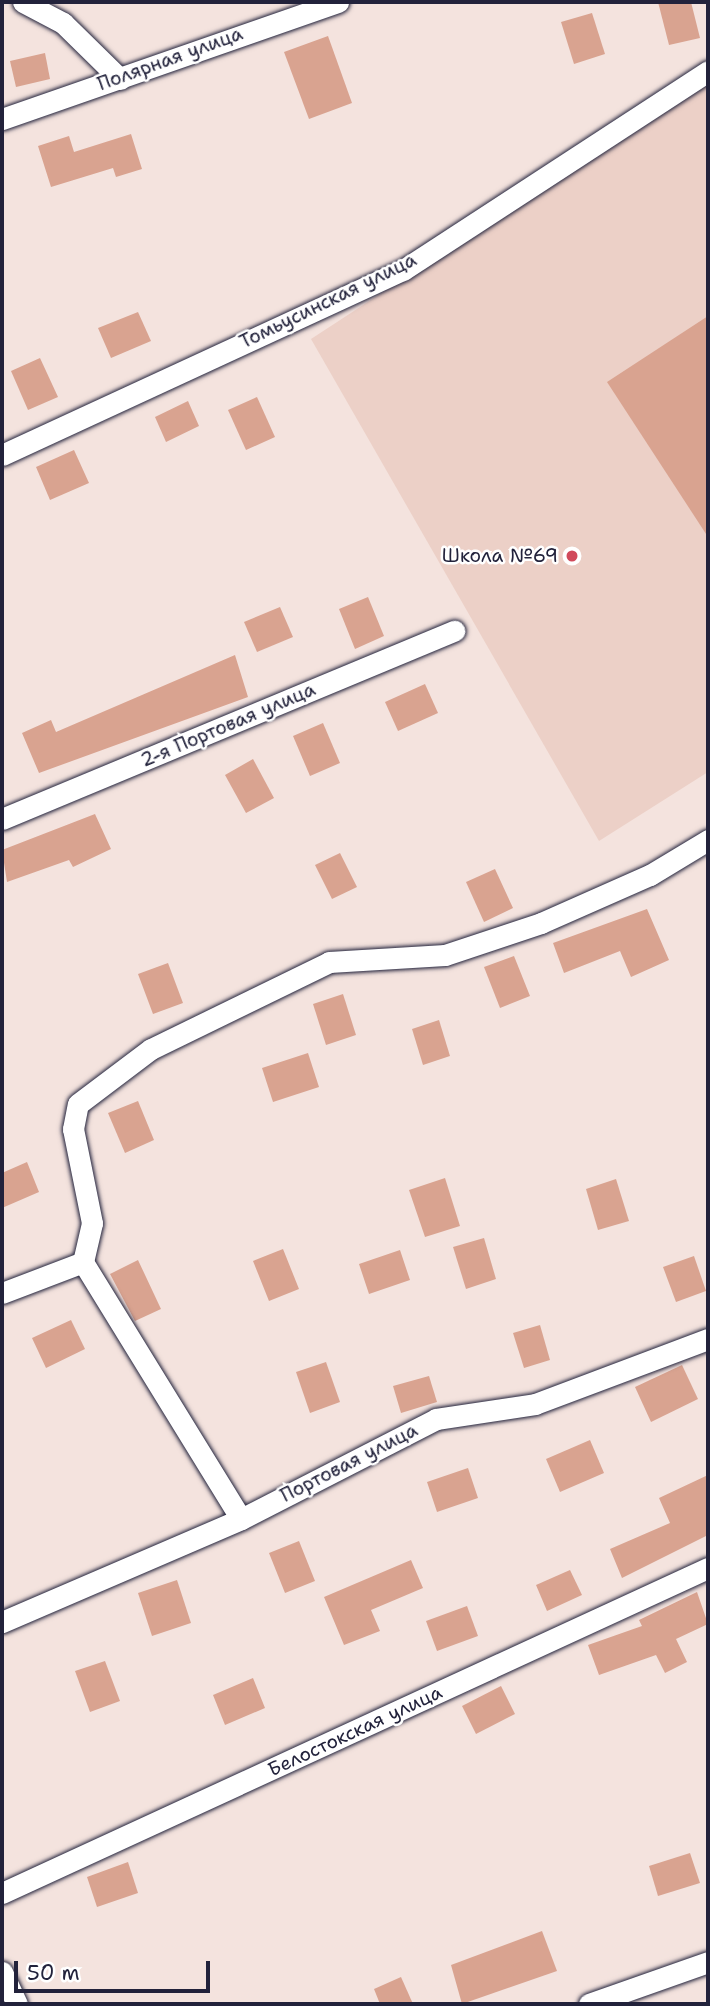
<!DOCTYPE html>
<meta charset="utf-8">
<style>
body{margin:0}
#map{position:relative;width:710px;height:2006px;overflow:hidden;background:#f4e3de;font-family:"Shantell Sans",sans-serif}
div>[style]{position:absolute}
.built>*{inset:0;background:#ecd0c7}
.building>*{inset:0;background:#d9a390}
.roads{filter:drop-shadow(0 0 2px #22223b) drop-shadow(0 0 2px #22223b)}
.street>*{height:21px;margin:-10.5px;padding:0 10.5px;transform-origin:10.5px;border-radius:10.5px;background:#fff}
.dots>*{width:19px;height:19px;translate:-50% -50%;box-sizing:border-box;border:4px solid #fff;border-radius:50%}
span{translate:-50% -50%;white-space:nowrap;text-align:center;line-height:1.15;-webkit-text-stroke:5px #fff;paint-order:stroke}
.street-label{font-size:19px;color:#22223b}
.poi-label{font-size:19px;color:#22223b}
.right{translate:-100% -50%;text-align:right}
.frame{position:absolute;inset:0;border:4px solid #22223b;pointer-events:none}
.scale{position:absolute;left:14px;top:1961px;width:196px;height:32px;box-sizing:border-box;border:4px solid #22223b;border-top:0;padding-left:9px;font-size:21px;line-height:24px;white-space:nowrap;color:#22223b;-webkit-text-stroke:5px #fff;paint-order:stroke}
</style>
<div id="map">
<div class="built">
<i style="clip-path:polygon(708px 80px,708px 772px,599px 841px,311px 339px)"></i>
</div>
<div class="building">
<i style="clip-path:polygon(658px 2px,691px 2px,700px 38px,669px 45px)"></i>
<i style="clip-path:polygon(592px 13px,605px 54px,574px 64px,561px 22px)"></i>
<i style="clip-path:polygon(328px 36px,352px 103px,309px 119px,284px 52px)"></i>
<i style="clip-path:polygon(45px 53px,50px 79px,16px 87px,10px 61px)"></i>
<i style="clip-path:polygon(131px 134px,142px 169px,116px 177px,113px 168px,51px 187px,38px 146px,69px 136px,74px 152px)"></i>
<i style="clip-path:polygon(138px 312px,151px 341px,111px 358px,98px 328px)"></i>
<i style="clip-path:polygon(708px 316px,708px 537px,607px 382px)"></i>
<i style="clip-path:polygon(40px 358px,58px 397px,28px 410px,11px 371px)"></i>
<i style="clip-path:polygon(257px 397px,275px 437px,246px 450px,228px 410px)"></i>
<i style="clip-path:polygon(188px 401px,199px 426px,166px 442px,155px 417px)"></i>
<i style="clip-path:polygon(74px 450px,89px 483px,50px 500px,36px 467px)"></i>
<i style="clip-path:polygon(368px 597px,384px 636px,355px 649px,339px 609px)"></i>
<i style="clip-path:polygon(280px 607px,293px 637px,257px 652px,244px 622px)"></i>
<i style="clip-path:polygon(235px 655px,248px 697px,39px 773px,22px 733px,51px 720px,56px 732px)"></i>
<i style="clip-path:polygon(425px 684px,438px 713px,398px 731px,385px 702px)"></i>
<i style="clip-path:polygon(323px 723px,340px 763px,310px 776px,293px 736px)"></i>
<i style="clip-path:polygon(253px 759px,274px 798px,246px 813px,225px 775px)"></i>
<i style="clip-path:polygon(95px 814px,111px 849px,73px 867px,69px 860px,7px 882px,2px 850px)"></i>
<i style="clip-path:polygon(340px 853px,357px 887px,332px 899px,315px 865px)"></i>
<i style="clip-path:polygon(495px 869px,513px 908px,484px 922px,466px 882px)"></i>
<i style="clip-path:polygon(647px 909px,669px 960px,631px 977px,620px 951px,564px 973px,553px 943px)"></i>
<i style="clip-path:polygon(514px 956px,530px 996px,500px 1008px,484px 967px)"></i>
<i style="clip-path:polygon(168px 963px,183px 1003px,153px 1014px,138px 974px)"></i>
<i style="clip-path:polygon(343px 994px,356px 1035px,326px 1045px,313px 1004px)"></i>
<i style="clip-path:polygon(439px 1020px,450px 1056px,423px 1065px,412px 1029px)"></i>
<i style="clip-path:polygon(308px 1053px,319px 1087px,273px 1102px,262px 1068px)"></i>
<i style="clip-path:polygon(138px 1101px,154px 1140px,125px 1153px,108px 1113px)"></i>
<i style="clip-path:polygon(27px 1162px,39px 1192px,2px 1208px,2px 1173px)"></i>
<i style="clip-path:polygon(445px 1178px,460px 1226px,425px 1237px,409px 1190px)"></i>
<i style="clip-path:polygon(616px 1179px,629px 1221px,598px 1230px,586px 1189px)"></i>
<i style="clip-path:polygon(484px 1238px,496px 1279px,466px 1289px,453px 1247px)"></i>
<i style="clip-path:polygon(283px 1249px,299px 1289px,269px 1301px,253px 1261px)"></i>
<i style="clip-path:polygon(400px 1250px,410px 1280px,369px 1294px,359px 1264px)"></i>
<i style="clip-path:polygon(694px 1256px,706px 1291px,676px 1302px,663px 1267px)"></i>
<i style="clip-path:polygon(138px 1260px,161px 1309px,135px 1321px,110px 1274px)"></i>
<i style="clip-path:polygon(71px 1320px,85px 1349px,46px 1368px,32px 1338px)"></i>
<i style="clip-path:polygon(540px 1325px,550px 1360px,524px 1368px,513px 1333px)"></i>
<i style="clip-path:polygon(326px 1362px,340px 1402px,310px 1413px,296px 1372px)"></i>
<i style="clip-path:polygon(682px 1365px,698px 1399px,651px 1422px,635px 1387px)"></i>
<i style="clip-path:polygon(429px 1376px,437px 1402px,401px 1413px,393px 1386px)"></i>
<i style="clip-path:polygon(590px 1440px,604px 1473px,560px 1492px,546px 1459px)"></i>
<i style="clip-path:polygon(468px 1468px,478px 1498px,437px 1512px,427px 1482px)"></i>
<i style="clip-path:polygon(708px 1475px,708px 1535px,622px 1578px,610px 1549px,670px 1523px,659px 1498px)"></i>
<i style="clip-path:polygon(299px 1541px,315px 1581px,285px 1593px,269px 1553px)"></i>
<i style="clip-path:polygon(411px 1560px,423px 1588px,371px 1610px,380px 1631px,344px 1645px,324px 1597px)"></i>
<i style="clip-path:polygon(570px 1570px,582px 1595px,547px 1611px,536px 1585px)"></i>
<i style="clip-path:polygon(177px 1580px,191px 1623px,152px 1636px,138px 1593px)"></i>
<i style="clip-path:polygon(697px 1592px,708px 1624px,676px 1639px,687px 1662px,665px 1673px,656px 1655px,599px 1675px,588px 1645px,642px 1626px,639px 1620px)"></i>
<i style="clip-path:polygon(467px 1606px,478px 1636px,437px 1651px,426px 1621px)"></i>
<i style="clip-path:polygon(105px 1661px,120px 1701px,90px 1712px,75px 1671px)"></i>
<i style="clip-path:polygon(253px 1678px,265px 1708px,225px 1725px,213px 1695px)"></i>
<i style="clip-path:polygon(501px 1686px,515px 1714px,476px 1734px,462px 1706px)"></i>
<i style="clip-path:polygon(690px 1853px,700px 1883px,658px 1896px,649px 1866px)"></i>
<i style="clip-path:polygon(128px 1862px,138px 1893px,97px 1907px,87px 1877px)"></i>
<i style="clip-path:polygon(542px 1931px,557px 1971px,462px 2004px,451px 1965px)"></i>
<i style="clip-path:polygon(401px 1977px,413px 2004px,380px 2004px,374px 1989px)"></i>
</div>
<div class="roads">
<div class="street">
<i style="left:23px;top:2px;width:45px;rotate:27.7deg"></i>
<i style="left:63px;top:23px;width:80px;rotate:44.5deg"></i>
<i style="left:2px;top:119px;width:356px;rotate:-19.2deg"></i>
<i style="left:2px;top:455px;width:442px;rotate:-24.8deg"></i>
<i style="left:403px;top:270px;width:364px;rotate:-33.1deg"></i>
<i style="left:2px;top:819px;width:490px;rotate:-22.6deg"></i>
<i style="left:2px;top:1293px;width:87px;rotate:-20.9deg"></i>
<i style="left:241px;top:1519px;width:302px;rotate:-121.6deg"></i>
<i style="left:83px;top:1262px;width:40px;rotate:-77deg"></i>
<i style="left:92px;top:1223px;width:96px;rotate:-101.4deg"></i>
<i style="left:73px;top:1129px;width:25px;rotate:-79deg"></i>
<i style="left:78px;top:1104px;width:91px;rotate:-37deg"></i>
<i style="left:151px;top:1049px;width:198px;rotate:-26deg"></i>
<i style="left:329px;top:962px;width:116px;rotate:-3.5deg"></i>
<i style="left:445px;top:955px;width:101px;rotate:-18.4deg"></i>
<i style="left:541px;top:923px;width:119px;rotate:-23.8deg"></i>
<i style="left:650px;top:875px;width:68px;rotate:-31.1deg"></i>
<i style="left:2px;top:1622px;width:260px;rotate:-23.3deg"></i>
<i style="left:241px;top:1519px;width:219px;rotate:-27.1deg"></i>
<i style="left:436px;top:1419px;width:100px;rotate:-8.6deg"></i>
<i style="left:535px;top:1404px;width:185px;rotate:-20.6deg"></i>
<i style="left:2px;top:1893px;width:777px;rotate:-24.72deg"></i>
<i style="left:2px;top:1972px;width:35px;rotate:65deg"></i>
<i style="left:589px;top:2004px;width:126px;rotate:-19.4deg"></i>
</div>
</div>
<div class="dots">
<i style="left:572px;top:556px;background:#d1495b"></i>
</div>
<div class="street-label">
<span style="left:170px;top:59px;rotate:-20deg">Полярная улица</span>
<span style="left:328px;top:301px;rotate:-26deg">Томьусинская улица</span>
<span style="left:228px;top:725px;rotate:-23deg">2-я Портовая улица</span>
<span style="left:349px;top:1463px;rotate:-27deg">Портовая улица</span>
<span style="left:355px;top:1731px;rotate:-25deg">Белостокская улица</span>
</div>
<div class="poi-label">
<span class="right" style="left:558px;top:556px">Школа №69</span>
</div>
<div class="frame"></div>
<div class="scale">50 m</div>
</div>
